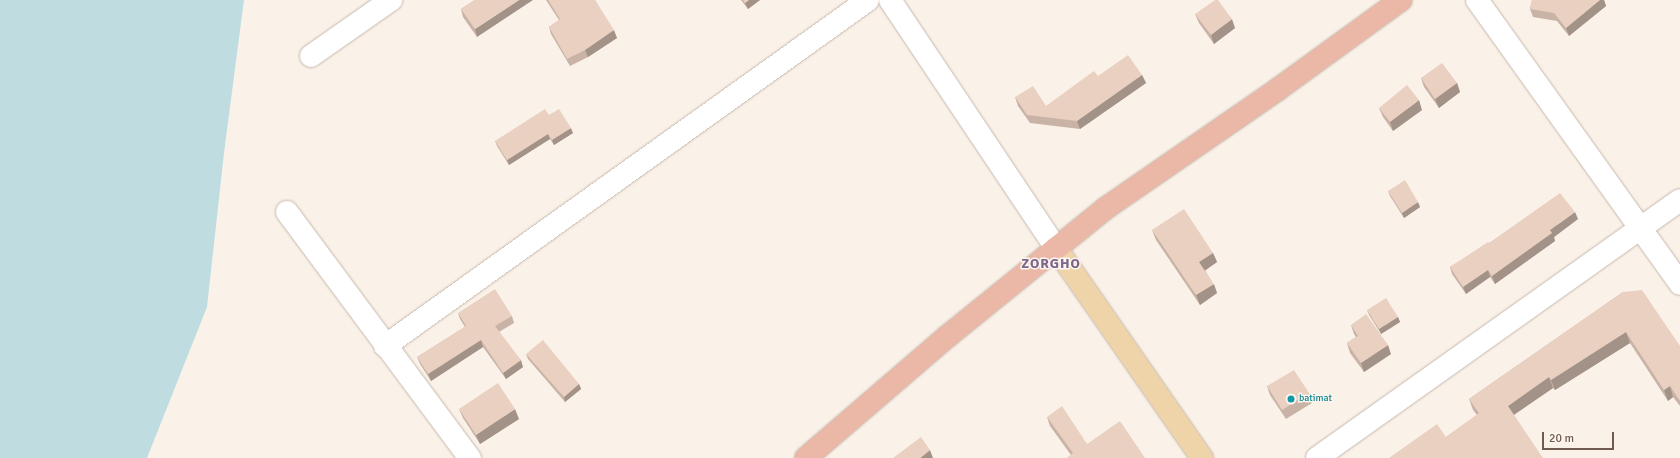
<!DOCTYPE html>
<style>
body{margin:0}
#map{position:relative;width:1680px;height:458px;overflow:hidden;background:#faf2e8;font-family:Signika,sans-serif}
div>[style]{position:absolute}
.water>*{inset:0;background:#bfdde1}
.roads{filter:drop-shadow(0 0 1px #c7b8ae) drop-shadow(0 0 1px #c7b8ae)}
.minor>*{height:22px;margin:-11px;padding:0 11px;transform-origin:11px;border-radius:11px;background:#fff}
.major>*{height:22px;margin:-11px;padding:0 11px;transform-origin:11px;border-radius:11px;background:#efd3a9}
.highway>*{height:22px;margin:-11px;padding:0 11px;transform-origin:11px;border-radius:11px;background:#ebb7a7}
.wall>*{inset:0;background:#c8b3a6}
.shaded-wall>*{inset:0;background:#a39287}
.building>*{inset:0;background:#e9d0c1}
.dots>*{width:11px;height:11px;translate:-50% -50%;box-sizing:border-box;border:2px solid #fdf6ee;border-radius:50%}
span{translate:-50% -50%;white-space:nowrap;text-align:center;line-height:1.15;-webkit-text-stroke:3px #fdf6ee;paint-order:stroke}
.culture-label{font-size:10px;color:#0d838f}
.left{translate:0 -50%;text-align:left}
.district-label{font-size:14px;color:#7e678c;font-weight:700;letter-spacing:1px}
.scale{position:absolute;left:1542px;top:432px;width:72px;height:18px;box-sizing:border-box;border:2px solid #705a50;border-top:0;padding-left:5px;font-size:12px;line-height:14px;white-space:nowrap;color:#705a50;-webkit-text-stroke:3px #fdf6ee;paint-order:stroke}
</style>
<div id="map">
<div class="water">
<i style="clip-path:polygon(0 0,244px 0,224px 153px,207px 307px,147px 458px,0 458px)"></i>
</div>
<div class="roads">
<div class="minor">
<i style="left:890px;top:0;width:298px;rotate:56.2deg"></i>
<i style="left:1477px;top:0;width:349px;rotate:54.4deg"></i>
<i style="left:311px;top:56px;width:98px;rotate:-35deg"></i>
<i style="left:287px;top:212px;width:307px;rotate:53.4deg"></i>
<i style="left:385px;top:346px;width:594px;rotate:-35.62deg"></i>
<i style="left:1317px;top:458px;width:445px;rotate:-35.4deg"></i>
</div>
<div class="major">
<i style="left:1056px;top:248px;width:256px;rotate:55.2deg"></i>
</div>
<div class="highway">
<i style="left:806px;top:458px;width:187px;rotate:-40.7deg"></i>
<i style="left:948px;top:336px;width:203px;rotate:-39deg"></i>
<i style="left:1106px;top:208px;width:208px;rotate:-34.6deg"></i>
<i style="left:1277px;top:90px;width:153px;rotate:-36deg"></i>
</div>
</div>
<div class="wall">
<i style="clip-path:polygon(475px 0,477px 37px,463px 17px,461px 9px)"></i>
<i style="clip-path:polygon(546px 0,595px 0,617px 38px,588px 57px,570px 66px,551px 34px,549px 27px,559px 20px)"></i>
<i style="clip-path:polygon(741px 0,760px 0,748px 9px)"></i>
<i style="clip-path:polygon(1532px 0,1604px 0,1606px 6px,1569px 36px,1557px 21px,1533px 17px,1530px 9px)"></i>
<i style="clip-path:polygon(1195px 14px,1235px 28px,1214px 44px,1199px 23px)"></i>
<i style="clip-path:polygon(1142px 75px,1146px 83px,1080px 129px,1030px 123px,1018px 106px,1015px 97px,1046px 106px,1098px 76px)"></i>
<i style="clip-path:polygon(1421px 78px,1457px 83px,1460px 92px,1439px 108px,1424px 87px)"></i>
<i style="clip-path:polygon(1379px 108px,1422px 110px,1393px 131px,1383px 117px)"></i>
<i style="clip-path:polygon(549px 115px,573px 133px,554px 145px,550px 139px,509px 165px,497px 146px,495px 141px)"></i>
<i style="clip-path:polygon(1388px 191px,1420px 207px,1404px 218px,1390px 196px)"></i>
<i style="clip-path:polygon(1578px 219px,1554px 237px,1555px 241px,1495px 284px,1490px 277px,1466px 294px,1452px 274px,1450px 267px,1489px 243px)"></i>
<i style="clip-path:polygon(1152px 230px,1213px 253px,1217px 262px,1205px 270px,1217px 293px,1200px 305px,1156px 240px)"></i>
<i style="clip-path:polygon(1623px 292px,1680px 346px,1680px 406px,1673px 397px,1668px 401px,1630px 343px,1555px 390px,1553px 388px,1514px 415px,1446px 437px,1477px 415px,1473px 410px,1469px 399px)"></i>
<i style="clip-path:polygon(1367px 310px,1398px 317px,1400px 322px,1381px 334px,1369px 315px)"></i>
<i style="clip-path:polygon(458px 313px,512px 316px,514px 323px,499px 332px,523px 367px,506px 379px,483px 347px,431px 381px,420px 364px,417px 357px,465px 327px,460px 319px)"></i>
<i style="clip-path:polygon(1351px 325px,1391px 354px,1364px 372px,1350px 353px,1347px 343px,1356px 337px,1354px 334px)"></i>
<i style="clip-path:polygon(526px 354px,579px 384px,581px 389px,565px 402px,528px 359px)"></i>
<i style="clip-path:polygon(1267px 386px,1309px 393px,1312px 403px,1286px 419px,1270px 395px)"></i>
<i style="clip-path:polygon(459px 409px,519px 419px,480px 444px,463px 418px)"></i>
<i style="clip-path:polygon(1047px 417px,1087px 444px,1071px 455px,1050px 426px)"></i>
</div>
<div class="shaded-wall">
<i style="clip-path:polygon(519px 0,533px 0,477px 37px,475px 29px)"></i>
<i style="clip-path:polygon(749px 0,760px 0,748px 9px,745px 3px)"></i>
<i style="clip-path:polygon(1600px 0,1604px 0,1606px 6px,1569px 36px,1566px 28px)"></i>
<i style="clip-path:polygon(1232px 19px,1235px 28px,1214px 44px,1211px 35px)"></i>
<i style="clip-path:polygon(614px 30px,617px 38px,588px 57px,585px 50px)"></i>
<i style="clip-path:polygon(1142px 75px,1146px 83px,1080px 129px,1077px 121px)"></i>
<i style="clip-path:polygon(1457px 83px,1460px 92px,1439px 108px,1435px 99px)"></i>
<i style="clip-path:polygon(1419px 100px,1422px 110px,1393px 131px,1390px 122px)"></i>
<i style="clip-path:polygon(571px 128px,573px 133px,554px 145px,552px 140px)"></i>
<i style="clip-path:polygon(548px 134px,550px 139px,509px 165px,507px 160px)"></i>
<i style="clip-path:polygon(1418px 202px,1420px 207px,1404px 218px,1402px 213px)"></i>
<i style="clip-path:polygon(1575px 212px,1578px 219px,1554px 237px,1555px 241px,1495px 284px,1492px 276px,1550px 230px)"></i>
<i style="clip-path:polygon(1213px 253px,1217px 262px,1203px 272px,1199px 262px)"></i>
<i style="clip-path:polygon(1488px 270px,1490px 277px,1466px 294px,1463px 287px)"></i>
<i style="clip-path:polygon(1214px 284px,1217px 293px,1200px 305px,1196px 295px)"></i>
<i style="clip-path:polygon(1398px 317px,1400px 322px,1381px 334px,1379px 329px)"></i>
<i style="clip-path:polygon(1626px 332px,1630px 343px,1555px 390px,1551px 380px)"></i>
<i style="clip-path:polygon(481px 340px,483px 347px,431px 381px,428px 374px)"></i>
<i style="clip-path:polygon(1388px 345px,1391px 354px,1364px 372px,1361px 363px)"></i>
<i style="clip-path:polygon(521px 360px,523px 367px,506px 379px,503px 373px)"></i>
<i style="clip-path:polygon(1549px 377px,1553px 388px,1512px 416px,1508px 406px)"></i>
<i style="clip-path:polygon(579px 384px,581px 389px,565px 402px,564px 397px)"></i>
<i style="clip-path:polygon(1670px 386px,1673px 397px,1668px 401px,1664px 390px)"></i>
<i style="clip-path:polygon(515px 409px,519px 419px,480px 444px,476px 435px)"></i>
<i style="clip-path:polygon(930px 450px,933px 458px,920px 458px)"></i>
</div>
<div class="building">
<i style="clip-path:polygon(475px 0,519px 0,475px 29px,461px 9px)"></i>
<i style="clip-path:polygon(548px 0,595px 0,614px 30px,585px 50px,567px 59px,549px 27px,560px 19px)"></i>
<i style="clip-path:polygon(743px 0,749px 0,745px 3px)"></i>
<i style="clip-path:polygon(1215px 0,1218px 0,1232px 19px,1211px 35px,1195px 14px)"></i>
<i style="clip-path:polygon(1532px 0,1600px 0,1566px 28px,1554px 13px,1530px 9px)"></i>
<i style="clip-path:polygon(1128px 55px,1142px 75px,1077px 121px,1027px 115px,1015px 97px,1033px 86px,1046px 106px,1094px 71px,1098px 76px)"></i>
<i style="clip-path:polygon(1442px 63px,1457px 83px,1435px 99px,1421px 78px)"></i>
<i style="clip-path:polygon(1407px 85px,1419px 100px,1390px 122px,1379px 108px)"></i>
<i style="clip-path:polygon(545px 109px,549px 115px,559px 109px,571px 128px,552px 140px,548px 134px,507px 160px,495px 141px)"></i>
<i style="clip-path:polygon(1405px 180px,1418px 202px,1402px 213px,1388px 191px)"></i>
<i style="clip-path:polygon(1560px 193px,1575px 212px,1550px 230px,1552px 233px,1492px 276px,1488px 270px,1463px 287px,1450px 267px,1488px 242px,1489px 243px)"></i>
<i style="clip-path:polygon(1184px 209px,1213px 253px,1199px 262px,1214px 284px,1196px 295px,1152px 230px)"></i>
<i style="clip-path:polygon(495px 289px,512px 316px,495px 326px,521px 360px,503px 373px,481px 340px,428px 374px,417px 357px,466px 326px,458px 313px)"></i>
<i style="clip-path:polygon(1642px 290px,1680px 346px,1680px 401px,1670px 386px,1664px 390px,1626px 332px,1551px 380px,1549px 377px,1508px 406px,1543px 458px,1389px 458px,1437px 424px,1446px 437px,1479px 413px,1469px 399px,1623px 292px)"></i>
<i style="clip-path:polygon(1386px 298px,1398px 317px,1379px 329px,1367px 310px)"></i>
<i style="clip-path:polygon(1366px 314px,1388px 345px,1361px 363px,1347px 343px,1358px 336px,1351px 325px)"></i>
<i style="clip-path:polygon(543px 340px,579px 384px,564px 397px,526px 354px)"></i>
<i style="clip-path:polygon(1294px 370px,1309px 393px,1282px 410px,1267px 386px)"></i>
<i style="clip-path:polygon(498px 383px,515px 409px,476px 435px,459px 409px)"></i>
<i style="clip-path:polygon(1062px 406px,1087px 444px,1120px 421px,1145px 458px,1067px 458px,1073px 453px,1047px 417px)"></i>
<i style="clip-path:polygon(921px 437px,930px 450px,920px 458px,893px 458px)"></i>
</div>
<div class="dots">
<i style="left:1291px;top:399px;background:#0f9aa8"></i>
</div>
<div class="culture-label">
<span class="left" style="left:1299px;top:399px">batimat</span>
</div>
<div class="district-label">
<span style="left:1051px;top:264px">ZORGHO</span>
</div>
<div class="scale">20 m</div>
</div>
